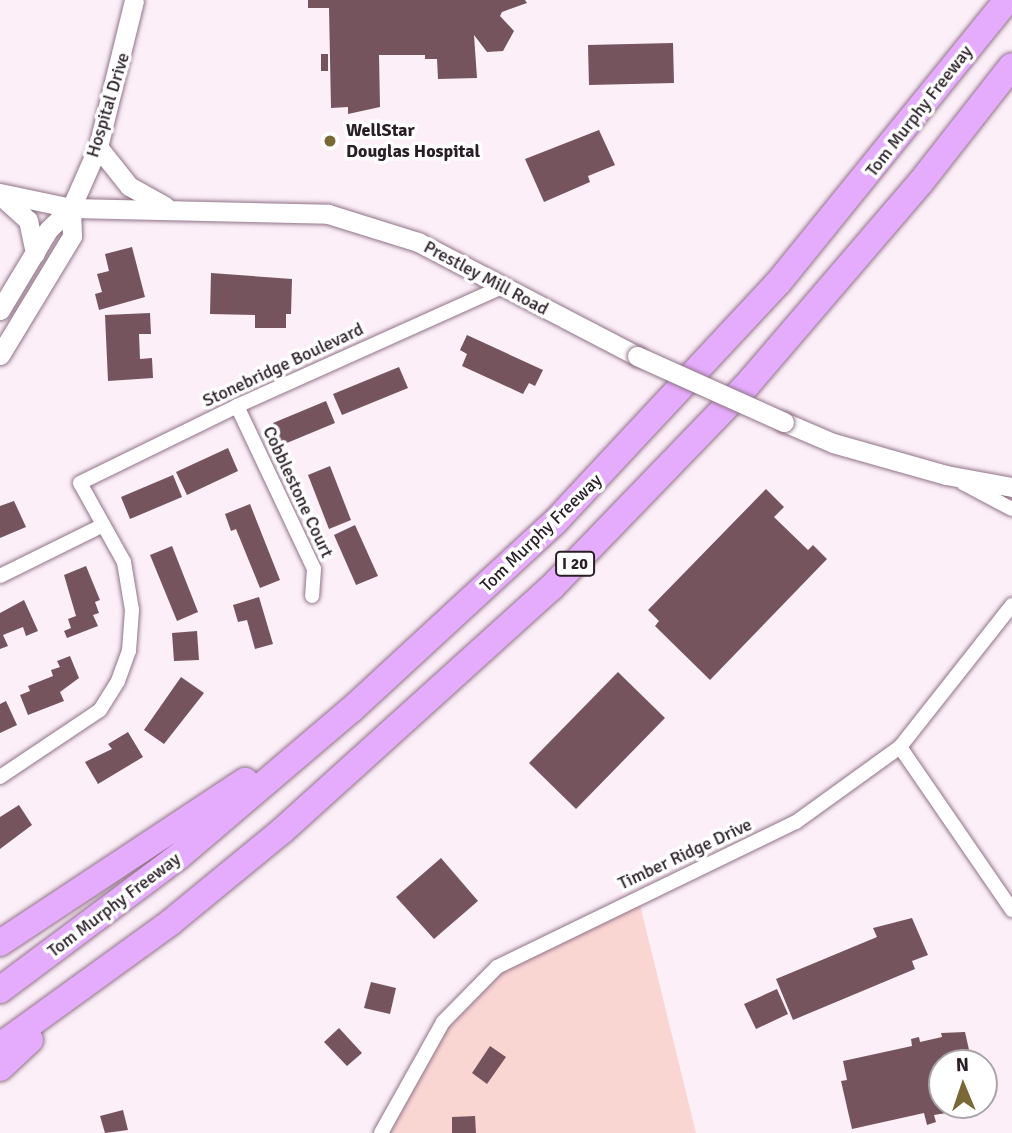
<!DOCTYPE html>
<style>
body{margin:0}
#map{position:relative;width:1012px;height:1133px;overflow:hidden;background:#fceff8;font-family:Signika,sans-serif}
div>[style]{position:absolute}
.green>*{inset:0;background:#fad6d3}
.building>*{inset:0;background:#75545e}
.roads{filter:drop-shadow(0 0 2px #907387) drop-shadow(0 0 2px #907387)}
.street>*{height:14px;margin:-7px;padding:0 7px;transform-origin:7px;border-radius:7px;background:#fff}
.secondary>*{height:19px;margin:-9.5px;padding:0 9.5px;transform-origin:9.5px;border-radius:9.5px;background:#fff}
.highway>*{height:26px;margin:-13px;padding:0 13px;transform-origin:13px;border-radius:13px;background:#e5acfd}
.bridges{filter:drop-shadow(0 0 2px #907387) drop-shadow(0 0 2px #907387)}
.secondary-bridge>*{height:19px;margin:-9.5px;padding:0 9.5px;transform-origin:9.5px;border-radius:9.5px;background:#fff}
.dots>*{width:19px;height:19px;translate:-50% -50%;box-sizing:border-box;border:4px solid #fff;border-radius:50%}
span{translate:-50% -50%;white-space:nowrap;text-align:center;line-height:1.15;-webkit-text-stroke:7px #fff;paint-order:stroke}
.shield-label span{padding:2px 5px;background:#fff;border:2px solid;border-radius:5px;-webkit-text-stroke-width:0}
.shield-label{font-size:16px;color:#291e26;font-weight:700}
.street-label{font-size:18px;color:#291e26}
.poi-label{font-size:18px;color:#291e26;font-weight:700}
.left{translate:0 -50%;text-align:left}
.north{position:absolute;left:928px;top:1049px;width:70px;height:70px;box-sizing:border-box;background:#fff;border:2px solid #a9a5a8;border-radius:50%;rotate:358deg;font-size:19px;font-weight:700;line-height:28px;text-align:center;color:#291e26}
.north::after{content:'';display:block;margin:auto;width:24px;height:32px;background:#7a6836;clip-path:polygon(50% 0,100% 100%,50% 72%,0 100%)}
</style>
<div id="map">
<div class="green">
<i style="clip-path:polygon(640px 905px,696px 1133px,381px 1133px,443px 1022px,497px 967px)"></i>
</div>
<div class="building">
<i style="clip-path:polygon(308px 0,525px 0,527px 3px,502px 12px,500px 16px,514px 31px,503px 51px,487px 52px,474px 35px,477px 78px,438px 79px,437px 59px,425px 59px,425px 55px,379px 55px,380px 107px,348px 114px,348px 107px,331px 108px,329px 8px,308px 8px)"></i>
<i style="clip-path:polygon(673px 43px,674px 83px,589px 85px,588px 45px)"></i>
<i style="clip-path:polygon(321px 54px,328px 54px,328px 71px,321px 71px)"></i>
<i style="clip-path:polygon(599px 130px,615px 165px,588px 176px,590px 182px,544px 202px,525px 159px)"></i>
<i style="clip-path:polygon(132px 247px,145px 297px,99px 310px,95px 294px,102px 292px,97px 274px,109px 271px,105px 254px)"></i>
<i style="clip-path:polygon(211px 273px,292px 279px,291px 314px,286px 314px,286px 328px,255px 328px,255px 315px,210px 314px)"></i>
<i style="clip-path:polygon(150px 313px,151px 334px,139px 334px,140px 359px,152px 358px,153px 378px,108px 381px,105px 315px)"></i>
<i style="clip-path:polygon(467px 335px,543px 370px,535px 386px,529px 383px,523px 394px,462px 366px,467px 354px,460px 350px)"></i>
<i style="clip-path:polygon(399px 367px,408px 388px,342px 415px,333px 394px)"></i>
<i style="clip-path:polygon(326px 401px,335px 423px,282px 445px,273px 423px)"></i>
<i style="clip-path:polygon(228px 448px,238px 471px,187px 495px,176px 472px)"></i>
<i style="clip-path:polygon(330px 466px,351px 520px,329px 529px,308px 475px)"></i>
<i style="clip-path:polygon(173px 475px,182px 497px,130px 519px,121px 497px)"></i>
<i style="clip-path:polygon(766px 489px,784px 507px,774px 517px,808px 550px,813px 545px,827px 559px,710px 680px,655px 626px,659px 621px,648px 610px)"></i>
<i style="clip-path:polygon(14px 501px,26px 527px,0 538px,0 506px)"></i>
<i style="clip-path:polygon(250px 504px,280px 580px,260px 588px,236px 529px,231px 531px,225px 514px)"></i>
<i style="clip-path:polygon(355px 525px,378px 576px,356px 585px,334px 535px)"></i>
<i style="clip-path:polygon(172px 546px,198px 612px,177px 621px,150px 555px)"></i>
<i style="clip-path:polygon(86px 566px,100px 600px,95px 602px,99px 613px,93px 615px,98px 626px,67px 638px,64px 631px,71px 628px,68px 619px,76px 616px,64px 575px)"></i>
<i style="clip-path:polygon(259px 597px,273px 644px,255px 649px,247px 620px,238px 622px,233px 605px)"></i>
<i style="clip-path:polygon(24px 600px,38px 631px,26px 636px,23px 627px,3px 635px,8px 646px,0 649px,0 613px)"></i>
<i style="clip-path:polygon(197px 631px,199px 660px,174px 661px,172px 633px)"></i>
<i style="clip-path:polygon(70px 656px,79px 678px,60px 692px,64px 701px,28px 715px,20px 695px,30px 691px,28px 686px,53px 676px,51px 670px,60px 667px,57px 661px)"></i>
<i style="clip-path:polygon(618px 672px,665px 718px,576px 809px,529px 763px)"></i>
<i style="clip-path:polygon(181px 677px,204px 693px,164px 744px,144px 730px)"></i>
<i style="clip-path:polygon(6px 701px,17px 725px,0 733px,0 704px)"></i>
<i style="clip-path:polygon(128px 732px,143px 757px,98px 784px,85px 762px,112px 749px,108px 744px)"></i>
<i style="clip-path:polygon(19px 805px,32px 825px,0 849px,0 817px)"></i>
<i style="clip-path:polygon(441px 858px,478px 901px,434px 939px,396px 897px)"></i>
<i style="clip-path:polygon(912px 918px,928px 955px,912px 961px,915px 969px,793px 1020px,776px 979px,877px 937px,873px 928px)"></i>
<i style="clip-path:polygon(371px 982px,396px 988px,390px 1014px,364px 1008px)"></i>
<i style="clip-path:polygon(777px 989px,788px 1014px,756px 1029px,744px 1004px)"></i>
<i style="clip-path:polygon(339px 1028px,362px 1053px,347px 1066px,324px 1042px)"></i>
<i style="clip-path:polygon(965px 1032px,972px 1063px,942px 1063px,942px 1105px,984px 1107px,934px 1115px,936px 1122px,927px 1125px,924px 1113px,852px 1129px,841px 1081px,847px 1080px,843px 1061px,912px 1046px,911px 1039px,919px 1037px,920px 1042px,942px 1037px,941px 1033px)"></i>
<i style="clip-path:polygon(490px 1046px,506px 1057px,487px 1084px,472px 1073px)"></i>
<i style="clip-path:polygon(123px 1110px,128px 1130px,105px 1133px,100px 1116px)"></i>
<i style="clip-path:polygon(475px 1116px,476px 1133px,452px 1133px,452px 1117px)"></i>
</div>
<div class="roads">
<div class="street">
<i style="left:237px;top:406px;width:180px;rotate:64.7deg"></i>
<i style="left:314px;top:569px;width:27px;rotate:94deg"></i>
<i style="left:963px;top:483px;width:55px;rotate:28deg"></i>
<i style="left:0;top:576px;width:115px;rotate:-26.3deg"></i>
<i style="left:900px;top:747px;width:198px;rotate:55.5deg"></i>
<i style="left:0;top:777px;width:120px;rotate:-33.8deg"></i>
<i style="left:100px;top:710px;width:34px;rotate:-58deg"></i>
<i style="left:118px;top:681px;width:32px;rotate:-70deg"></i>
<i style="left:129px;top:651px;width:41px;rotate:-85.8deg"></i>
<i style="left:132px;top:610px;width:49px;rotate:-99.5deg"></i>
<i style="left:124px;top:562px;width:90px;rotate:-119.1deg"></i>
<i style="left:80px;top:483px;width:175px;rotate:-26.1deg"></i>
<i style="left:237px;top:406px;width:293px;rotate:-24.2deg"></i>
<i style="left:381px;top:1133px;width:127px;rotate:-60.8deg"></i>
<i style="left:443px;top:1022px;width:77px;rotate:-45.5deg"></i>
<i style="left:497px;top:967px;width:332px;rotate:-25.9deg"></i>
<i style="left:796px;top:822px;width:128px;rotate:-35.8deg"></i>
<i style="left:900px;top:747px;width:181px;rotate:-51.7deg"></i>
</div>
<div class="secondary">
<i style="left:98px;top:147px;width:50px;rotate:51.5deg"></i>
<i style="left:129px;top:186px;width:41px;rotate:29.1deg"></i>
<i style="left:0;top:193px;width:73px;rotate:11.9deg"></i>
<i style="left:71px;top:208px;width:257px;rotate:1.3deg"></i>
<i style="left:328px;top:214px;width:94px;rotate:17.3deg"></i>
<i style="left:418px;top:242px;width:247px;rotate:27.5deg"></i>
<i style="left:1px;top:196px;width:36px;rotate:42deg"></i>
<i style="left:28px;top:220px;width:34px;rotate:78deg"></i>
<i style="left:0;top:310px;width:93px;rotate:-59deg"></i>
<i style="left:48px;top:230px;width:32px;rotate:-44deg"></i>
<i style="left:71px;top:208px;width:67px;rotate:-66.1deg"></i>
<i style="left:98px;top:147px;width:151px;rotate:-76.2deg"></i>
<i style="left:0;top:355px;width:139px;rotate:-58.8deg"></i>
<i style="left:72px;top:236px;width:28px;rotate:-92deg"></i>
<i style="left:784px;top:422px;width:53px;rotate:23.2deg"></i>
<i style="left:833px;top:443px;width:117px;rotate:15.8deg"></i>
<i style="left:946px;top:475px;width:67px;rotate:10.3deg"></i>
</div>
<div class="highway">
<i style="left:0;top:943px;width:294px;rotate:-33.5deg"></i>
<i style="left:0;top:990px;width:222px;rotate:-36.8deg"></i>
<i style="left:178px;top:857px;width:227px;rotate:-40.4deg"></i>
<i style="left:351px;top:710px;width:276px;rotate:-42.7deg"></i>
<i style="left:554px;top:523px;width:328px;rotate:-47deg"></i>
<i style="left:778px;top:283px;width:364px;rotate:-51deg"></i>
<i style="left:0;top:1046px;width:211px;rotate:-35.9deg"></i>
<i style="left:171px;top:922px;width:145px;rotate:-39.4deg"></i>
<i style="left:283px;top:830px;width:361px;rotate:-42.1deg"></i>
<i style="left:551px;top:588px;width:282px;rotate:-46deg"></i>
<i style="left:747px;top:385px;width:267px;rotate:-49.4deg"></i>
<i style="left:921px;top:182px;width:147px;rotate:-51.9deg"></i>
<i style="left:0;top:1068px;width:41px;rotate:-43deg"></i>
</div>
</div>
<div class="bridges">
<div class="secondary-bridge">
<i style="left:637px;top:356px;width:161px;rotate:24.2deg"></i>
</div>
</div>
<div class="dots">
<i style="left:330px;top:141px;background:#7a6836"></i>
</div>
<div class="shield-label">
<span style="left:575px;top:564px">I 20</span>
</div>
<div class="street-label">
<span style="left:108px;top:105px;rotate:-73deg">Hospital Drive</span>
<span style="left:919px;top:111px;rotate:-52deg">Tom Murphy Freeway</span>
<span style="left:486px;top:278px;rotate:28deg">Prestley Mill Road</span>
<span style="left:283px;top:365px;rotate:-25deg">Stonebridge Boulevard</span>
<span style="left:298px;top:492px;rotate:65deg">Cobblestone Court</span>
<span style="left:541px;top:533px;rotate:-44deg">Tom Murphy Freeway</span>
<span style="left:685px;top:854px;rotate:-25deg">Timber Ridge Drive</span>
<span style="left:114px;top:905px;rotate:-37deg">Tom Murphy Freeway</span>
</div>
<div class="poi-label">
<span class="left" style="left:346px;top:141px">WellStar<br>Douglas Hospital</span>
</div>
<div class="north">N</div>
</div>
